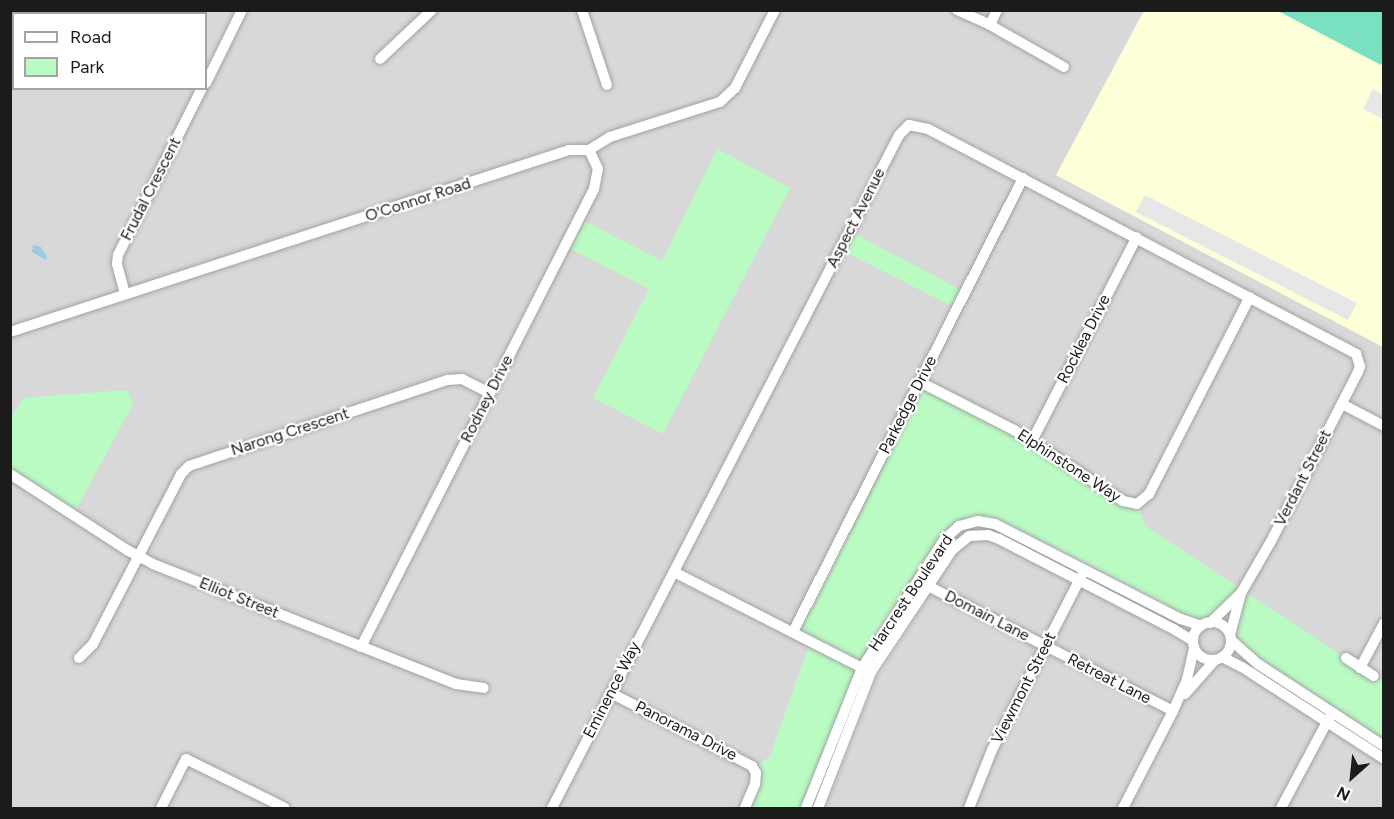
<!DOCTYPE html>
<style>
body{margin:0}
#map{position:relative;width:1394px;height:819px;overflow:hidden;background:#edeae0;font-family:Figtree,sans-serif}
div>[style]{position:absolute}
.residential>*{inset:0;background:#d9d8d8}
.education>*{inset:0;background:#fcffd7}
.park>*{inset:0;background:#b9fbc3}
.pitch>*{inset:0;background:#79e1c1}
.parking>*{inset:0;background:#e7e7e7}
.water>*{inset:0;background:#9ecade}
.roads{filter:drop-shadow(0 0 2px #a2a2a2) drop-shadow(0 0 2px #a2a2a2)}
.minor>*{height:10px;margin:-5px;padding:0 5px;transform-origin:5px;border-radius:5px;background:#fff}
.minor>.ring{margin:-5px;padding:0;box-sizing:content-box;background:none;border:10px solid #fff;border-radius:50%}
span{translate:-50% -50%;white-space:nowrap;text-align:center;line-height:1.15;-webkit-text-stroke:4.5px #fff;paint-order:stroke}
.street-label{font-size:16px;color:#1b1b1b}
.frame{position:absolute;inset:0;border:12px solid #1b1b1b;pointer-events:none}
.legend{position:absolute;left:12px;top:12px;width:195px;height:78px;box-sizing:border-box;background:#fff;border:2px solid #a4a4a4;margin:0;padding:8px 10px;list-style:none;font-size:18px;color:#1b1b1b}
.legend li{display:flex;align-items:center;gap:12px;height:30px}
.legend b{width:30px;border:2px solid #a4a4a4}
.north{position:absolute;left:1322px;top:747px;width:60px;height:60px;-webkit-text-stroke:4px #fff;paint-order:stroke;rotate:207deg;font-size:16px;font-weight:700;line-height:24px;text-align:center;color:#1b1b1b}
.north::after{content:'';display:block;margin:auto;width:21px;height:27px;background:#1b1b1b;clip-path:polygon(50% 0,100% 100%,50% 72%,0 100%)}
</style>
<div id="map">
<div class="residential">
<i style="clip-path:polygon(evenodd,10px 11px,1144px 11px,1056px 175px,1383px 347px,1383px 808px,11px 808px,10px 11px,14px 14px,206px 14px,206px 88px,14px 88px,14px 14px)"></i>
</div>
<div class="education">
<i style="clip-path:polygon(1144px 11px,1383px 11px,1383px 347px,1056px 175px)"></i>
</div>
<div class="park">
<i style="clip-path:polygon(717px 149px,790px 188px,663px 434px,593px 398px,649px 289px,565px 246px,579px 218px,662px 261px)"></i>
<i style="clip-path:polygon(849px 231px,965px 292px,957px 309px,840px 249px)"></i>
<i style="clip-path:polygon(920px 382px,1137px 504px,1145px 526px,1383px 682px,1383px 746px,1231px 640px,1241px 594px,1201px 626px,995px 524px,959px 526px,878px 641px,806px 808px,745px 808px,754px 769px,770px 756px,810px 642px,793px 632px)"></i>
<i style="clip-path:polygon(127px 390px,133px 404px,73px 515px,11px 474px,11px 417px,23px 398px)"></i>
</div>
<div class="pitch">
<i style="clip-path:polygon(1278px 11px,1383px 11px,1384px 58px,1381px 65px)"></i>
</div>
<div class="parking">
<i style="clip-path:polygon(1373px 89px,1383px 95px,1383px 119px,1363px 109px)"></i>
<i style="clip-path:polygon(1145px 195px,1357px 303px,1348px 320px,1136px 212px)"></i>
<i style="clip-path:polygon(1027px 533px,1169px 605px,1174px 612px,1024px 535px)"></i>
<i style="clip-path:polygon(930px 559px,878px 635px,877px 630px,924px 560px)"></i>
<i style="clip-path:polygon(924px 598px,925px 603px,875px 681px,826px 808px,821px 808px,874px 674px)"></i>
</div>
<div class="water">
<i style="clip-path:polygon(33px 245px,41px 247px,47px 257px,46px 260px,32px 252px)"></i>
</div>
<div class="roads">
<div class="minor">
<i style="left:582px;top:10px;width:79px;rotate:71.6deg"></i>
<i style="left:957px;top:10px;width:36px;rotate:24deg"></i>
<i style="left:990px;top:25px;width:85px;rotate:29.6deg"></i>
<i style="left:34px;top:14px;width:5px;rotate:-53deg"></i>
<i style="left:990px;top:25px;width:17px;rotate:-65deg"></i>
<i style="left:380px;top:59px;width:71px;rotate:-43.3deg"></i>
<i style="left:10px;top:68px;width:6px;rotate:-51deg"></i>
<i style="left:206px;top:83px;width:81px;rotate:-63.7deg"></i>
<i style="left:125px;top:294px;width:31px;rotate:-105deg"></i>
<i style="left:117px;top:264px;width:9px;rotate:-84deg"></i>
<i style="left:118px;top:255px;width:187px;rotate:-63.3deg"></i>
<i style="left:10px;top:332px;width:588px;rotate:-18.03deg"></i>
<i style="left:569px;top:150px;width:20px"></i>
<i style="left:589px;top:150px;width:25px;rotate:-32deg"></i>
<i style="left:610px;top:137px;width:115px;rotate:-17.7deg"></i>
<i style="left:720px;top:102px;width:21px;rotate:-43deg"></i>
<i style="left:735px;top:88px;width:88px;rotate:-62.9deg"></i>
<i style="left:920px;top:382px;width:106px;rotate:27.1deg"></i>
<i style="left:1014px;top:430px;width:130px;rotate:33.1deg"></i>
<i style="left:1123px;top:501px;width:14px;rotate:12deg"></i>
<i style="left:1137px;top:504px;width:16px;rotate:-40deg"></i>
<i style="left:1149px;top:494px;width:221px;rotate:-62.9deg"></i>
<i style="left:1342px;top:404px;width:47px;rotate:27.6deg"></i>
<i style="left:1032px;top:441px;width:229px;rotate:-62.8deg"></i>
<i style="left:10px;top:474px;width:140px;rotate:33deg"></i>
<i style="left:127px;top:550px;width:30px;rotate:28deg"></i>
<i style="left:153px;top:564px;width:326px;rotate:21.6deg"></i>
<i style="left:456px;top:684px;width:28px;rotate:8deg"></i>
<i style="left:674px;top:572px;width:216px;rotate:27deg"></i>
<i style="left:928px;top:586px;width:275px;rotate:27deg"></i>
<i class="ring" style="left:1193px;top:622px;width:28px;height:28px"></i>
<i style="left:1210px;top:623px;width:43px;rotate:-44.1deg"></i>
<i style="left:793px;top:632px;width:509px;rotate:-63.13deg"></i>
<i style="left:1231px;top:640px;width:36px;rotate:42deg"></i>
<i style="left:1258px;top:664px;width:150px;rotate:33.1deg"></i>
<i style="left:361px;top:647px;width:514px;rotate:-63.04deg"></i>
<i style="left:594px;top:189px;width:20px;rotate:-79deg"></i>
<i style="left:598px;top:169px;width:21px;rotate:-115deg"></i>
<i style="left:1222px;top:657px;width:22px;rotate:27deg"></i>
<i style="left:1242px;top:667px;width:169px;rotate:32.9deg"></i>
<i style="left:79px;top:658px;width:20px;rotate:-45deg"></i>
<i style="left:93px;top:644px;width:191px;rotate:-62.6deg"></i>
<i style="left:181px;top:474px;width:11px;rotate:-45deg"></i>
<i style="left:189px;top:466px;width:273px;rotate:-18.4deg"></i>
<i style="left:448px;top:380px;width:14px;rotate:-4deg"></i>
<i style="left:462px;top:379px;width:31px;rotate:27deg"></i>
<i style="left:1346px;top:658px;width:33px;rotate:33deg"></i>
<i style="left:1360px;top:668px;width:51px;rotate:-61.9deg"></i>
<i style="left:611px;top:693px;width:159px;rotate:27.4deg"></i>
<i style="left:752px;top:766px;width:8px;rotate:60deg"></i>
<i style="left:756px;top:773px;width:11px;rotate:95deg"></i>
<i style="left:755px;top:784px;width:26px;rotate:113deg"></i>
<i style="left:1185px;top:694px;width:45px;rotate:-48.6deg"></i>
<i style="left:161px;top:808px;width:55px;rotate:-63deg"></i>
<i style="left:186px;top:759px;width:110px;rotate:26.3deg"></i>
<i style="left:552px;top:808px;width:757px;rotate:-62.72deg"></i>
<i style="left:899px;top:135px;width:14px;rotate:-45deg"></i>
<i style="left:909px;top:125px;width:19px;rotate:12deg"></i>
<i style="left:928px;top:129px;width:484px;rotate:27.7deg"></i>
<i style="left:1356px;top:354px;width:13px;rotate:72deg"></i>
<i style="left:1360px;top:366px;width:6px;rotate:108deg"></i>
<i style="left:1358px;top:372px;width:192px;rotate:117.2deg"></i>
<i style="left:1270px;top:543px;width:58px;rotate:120.1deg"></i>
<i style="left:1241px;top:593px;width:43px;rotate:104.7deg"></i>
<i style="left:806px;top:808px;width:151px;rotate:-68.2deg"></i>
<i style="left:862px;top:668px;width:152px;rotate:-57.4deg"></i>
<i style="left:944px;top:540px;width:21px;rotate:-43deg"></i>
<i style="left:959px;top:526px;width:20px;rotate:-15deg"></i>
<i style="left:978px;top:521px;width:17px;rotate:10deg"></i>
<i style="left:995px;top:524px;width:209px;rotate:27.1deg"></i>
<i style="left:1181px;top:619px;width:21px;rotate:19deg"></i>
<i style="left:818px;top:808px;width:146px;rotate:-68.7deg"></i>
<i style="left:871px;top:672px;width:146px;rotate:-56.4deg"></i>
<i style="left:952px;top:550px;width:22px;rotate:-39deg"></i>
<i style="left:969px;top:536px;width:19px;rotate:-3deg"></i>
<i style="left:988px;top:535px;width:12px;rotate:20deg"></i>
<i style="left:999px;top:539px;width:198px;rotate:27.3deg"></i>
<i style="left:1175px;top:630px;width:21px;rotate:31deg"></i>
<i style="left:969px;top:808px;width:62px;rotate:-68.4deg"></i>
<i style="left:992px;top:750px;width:199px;rotate:-62.8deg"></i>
<i style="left:1123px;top:808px;width:109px;rotate:-62.7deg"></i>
<i style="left:1173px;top:711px;width:35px;rotate:-66deg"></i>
<i style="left:1187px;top:679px;width:32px;rotate:-77deg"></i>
<i style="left:1281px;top:808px;width:102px;rotate:-61.9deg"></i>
</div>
</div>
<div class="street-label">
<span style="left:151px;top:189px;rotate:-63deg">Frudal Crescent</span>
<span style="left:418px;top:200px;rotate:-18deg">O'Connor Road</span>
<span style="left:856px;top:218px;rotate:-63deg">Aspect Avenue</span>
<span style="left:1084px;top:339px;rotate:-63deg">Rocklea Drive</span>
<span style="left:487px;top:399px;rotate:-63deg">Rodney Drive</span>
<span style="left:908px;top:405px;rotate:-63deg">Parkedge Drive</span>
<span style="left:290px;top:432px;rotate:-18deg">Narong Crescent</span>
<span style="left:1069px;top:466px;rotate:33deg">Elphinstone Way</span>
<span style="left:1303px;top:478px;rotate:-63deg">Verdant Street</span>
<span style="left:911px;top:593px;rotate:-56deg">Harcrest Boulevard</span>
<span style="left:239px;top:598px;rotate:22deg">Elliot Street</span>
<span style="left:987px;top:616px;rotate:27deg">Domain Lane</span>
<span style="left:1109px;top:679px;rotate:27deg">Retreat Lane</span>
<span style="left:1024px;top:688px;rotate:-63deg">Viewmont Street</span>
<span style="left:612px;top:690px;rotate:-63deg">Eminence Way</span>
<span style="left:686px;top:731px;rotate:27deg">Panorama Drive</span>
</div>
<div class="frame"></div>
<ul class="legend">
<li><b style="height:8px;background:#fff"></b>Road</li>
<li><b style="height:16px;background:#b9fbc3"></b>Park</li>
</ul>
<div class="north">N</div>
</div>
